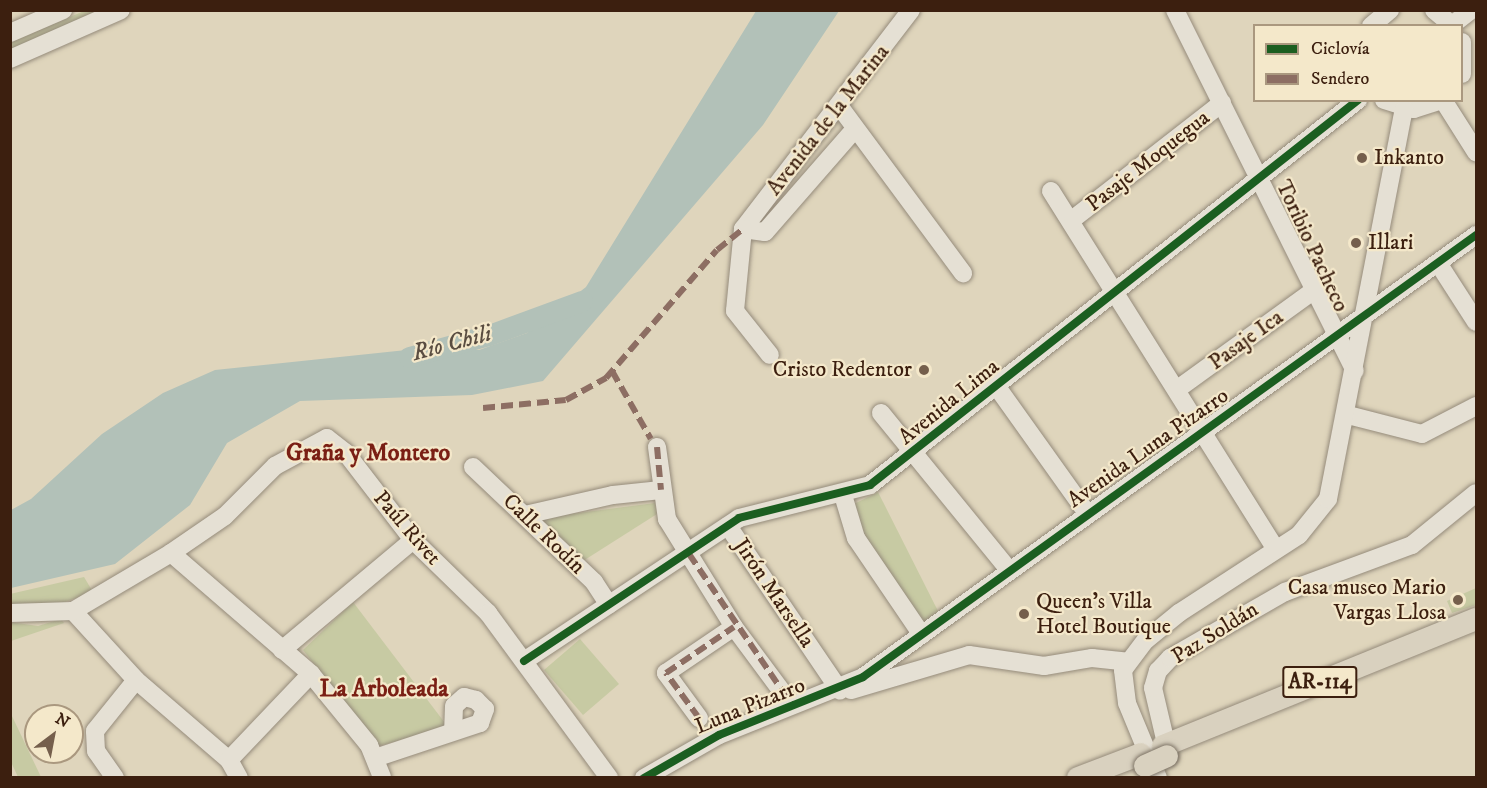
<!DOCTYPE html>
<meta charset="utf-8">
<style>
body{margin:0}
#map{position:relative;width:1487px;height:788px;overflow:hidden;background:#dfd5bc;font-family:"IM FELL DW Pica",serif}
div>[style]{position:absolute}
.green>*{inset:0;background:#c7caa3}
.water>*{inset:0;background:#b2c1b8}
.river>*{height:21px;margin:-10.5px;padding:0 10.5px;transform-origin:10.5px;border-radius:10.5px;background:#b2c1b8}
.roads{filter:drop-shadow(0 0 2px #958b7b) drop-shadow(0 0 2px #958b7b)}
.minor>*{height:18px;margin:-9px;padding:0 9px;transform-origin:9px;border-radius:9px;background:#e5e0d4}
.major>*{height:22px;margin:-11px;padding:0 11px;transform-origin:11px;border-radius:11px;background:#d9d1bf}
.bridges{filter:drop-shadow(0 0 2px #7d7365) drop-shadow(0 0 2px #7d7365)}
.major-bridge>*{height:22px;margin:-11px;padding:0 11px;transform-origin:11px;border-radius:11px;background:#d9d1bf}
.quiet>*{height:6px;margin-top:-3px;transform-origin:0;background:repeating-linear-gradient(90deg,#8d6e63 0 12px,transparent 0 18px)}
.cycleway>*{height:8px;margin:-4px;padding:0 4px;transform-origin:4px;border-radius:4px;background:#1b5e20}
.dots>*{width:16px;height:16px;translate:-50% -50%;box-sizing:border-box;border:3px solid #f4e8ca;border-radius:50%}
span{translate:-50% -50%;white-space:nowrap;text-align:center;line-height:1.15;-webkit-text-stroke:4.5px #f4e8ca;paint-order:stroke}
.shield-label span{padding:2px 4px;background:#f4e8ca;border:2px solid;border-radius:4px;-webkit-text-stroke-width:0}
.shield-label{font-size:21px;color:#3c1f0f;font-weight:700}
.street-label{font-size:22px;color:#3c1f0f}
.poi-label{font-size:22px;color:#3c1f0f}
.left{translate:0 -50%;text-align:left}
.right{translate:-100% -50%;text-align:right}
.water-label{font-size:24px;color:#5a4d41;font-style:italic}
.neighbourhood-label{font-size:24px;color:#7a1f14;font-weight:700}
.frame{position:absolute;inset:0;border:12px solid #3c1f0f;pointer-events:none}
.legend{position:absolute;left:1253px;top:24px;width:210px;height:78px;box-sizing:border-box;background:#f4e8ca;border:2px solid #aa987f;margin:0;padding:8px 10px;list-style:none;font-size:18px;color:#3c1f0f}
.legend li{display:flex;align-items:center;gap:12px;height:30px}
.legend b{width:30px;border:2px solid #aa987f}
.north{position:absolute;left:24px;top:704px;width:60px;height:60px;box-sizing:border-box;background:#f4e8ca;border:2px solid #aa987f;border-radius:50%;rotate:32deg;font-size:16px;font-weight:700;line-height:24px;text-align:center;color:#3c1f0f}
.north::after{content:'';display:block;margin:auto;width:21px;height:27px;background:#755f4c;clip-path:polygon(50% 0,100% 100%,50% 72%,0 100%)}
</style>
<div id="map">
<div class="green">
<i style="clip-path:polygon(84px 11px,109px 11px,11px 51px,11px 42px)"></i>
<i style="clip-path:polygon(878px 492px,939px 613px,921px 627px,861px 534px,852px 505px)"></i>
<i style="clip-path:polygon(655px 503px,657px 514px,583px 561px,539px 518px)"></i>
<i style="clip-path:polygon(84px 577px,93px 592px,54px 606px,11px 605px,10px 594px)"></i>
<i style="clip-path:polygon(1476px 588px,1476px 605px,1452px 613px,1447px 601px)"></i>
<i style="clip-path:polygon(353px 602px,448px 727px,379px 746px,303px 650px)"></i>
<i style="clip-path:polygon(61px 619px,64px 623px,11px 641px,10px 622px,38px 626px)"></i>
<i style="clip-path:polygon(580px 639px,619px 684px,583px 715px,544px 670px)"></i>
<i style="clip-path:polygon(11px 714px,41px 777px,18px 777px,11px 762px)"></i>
</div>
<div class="water">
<i style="clip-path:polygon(756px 11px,839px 11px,763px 125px,543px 381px,472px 395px,300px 401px,227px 443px,190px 505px,115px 564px,11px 588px,11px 510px,31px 499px,102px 434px,163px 393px,215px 370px,416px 349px,479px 350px,527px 333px,586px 287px)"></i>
</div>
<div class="river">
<i style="left:409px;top:357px;width:83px;rotate:-15.4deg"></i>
<i style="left:489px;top:335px;width:99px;rotate:-20.1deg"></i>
</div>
<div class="roads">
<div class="minor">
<i style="left:1175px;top:10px;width:403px;rotate:63.5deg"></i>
<i style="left:1434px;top:10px;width:25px;rotate:40deg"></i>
<i style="left:1452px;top:25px;width:24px;rotate:-38deg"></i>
<i style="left:1371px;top:26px;width:25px;rotate:-40deg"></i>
<i style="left:10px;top:33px;width:58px;rotate:-23.5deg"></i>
<i style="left:1462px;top:42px;width:32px;rotate:90deg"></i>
<i style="left:10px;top:59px;width:121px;rotate:-23.8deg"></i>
<i style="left:1384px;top:100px;width:31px;rotate:17deg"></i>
<i style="left:1414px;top:109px;width:28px;rotate:-18deg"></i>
<i style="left:1443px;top:100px;width:62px;rotate:57.6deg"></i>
<i style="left:840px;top:107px;width:207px;rotate:53.5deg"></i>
<i style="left:1051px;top:191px;width:423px;rotate:57.9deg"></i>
<i style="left:1073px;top:219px;width:189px;rotate:-37.9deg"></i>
<i style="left:743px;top:229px;width:276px;rotate:-52.5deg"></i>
<i style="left:743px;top:229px;width:22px;rotate:8deg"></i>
<i style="left:765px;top:232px;width:137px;rotate:-48.9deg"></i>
<i style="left:743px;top:229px;width:82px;rotate:95.6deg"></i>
<i style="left:735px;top:311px;width:56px;rotate:51.5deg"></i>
<i style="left:1438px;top:263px;width:70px;rotate:57.2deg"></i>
<i style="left:997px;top:387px;width:153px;rotate:54.5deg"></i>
<i style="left:1179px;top:388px;width:165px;rotate:-35.9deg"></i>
<i style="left:881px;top:413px;width:203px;rotate:50.8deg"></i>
<i style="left:1348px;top:415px;width:76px;rotate:14.4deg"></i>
<i style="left:1422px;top:434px;width:61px;rotate:-27.4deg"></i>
<i style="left:657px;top:447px;width:73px;rotate:82.1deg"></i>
<i style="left:667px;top:519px;width:127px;rotate:58.2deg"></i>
<i style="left:734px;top:627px;width:97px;rotate:53.4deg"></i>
<i style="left:473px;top:467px;width:167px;rotate:43.5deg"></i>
<i style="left:594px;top:582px;width:27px;rotate:57deg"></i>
<i style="left:843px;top:495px;width:45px;rotate:73.2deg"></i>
<i style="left:856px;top:538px;width:117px;rotate:55.8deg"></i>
<i style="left:525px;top:515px;width:90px;rotate:-12.8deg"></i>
<i style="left:613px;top:495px;width:48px;rotate:-5.9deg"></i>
<i style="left:728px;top:526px;width:199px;rotate:55.8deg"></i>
<i style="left:171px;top:553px;width:185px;rotate:40.8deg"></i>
<i style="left:311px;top:674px;width:92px;rotate:50.8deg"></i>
<i style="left:369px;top:745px;width:35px;rotate:68deg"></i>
<i style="left:73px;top:611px;width:93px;rotate:47.6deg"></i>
<i style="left:136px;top:680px;width:123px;rotate:40.7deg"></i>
<i style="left:10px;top:613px;width:63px;rotate:-1.8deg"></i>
<i style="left:73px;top:611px;width:114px;rotate:-30.6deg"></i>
<i style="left:171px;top:553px;width:65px;rotate:-34.4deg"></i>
<i style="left:225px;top:516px;width:71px;rotate:-45deg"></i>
<i style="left:275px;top:466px;width:59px;rotate:-28.3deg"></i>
<i style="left:327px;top:438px;width:24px;rotate:38deg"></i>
<i style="left:346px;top:453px;width:110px;rotate:52.4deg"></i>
<i style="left:413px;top:540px;width:105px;rotate:44.2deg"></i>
<i style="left:488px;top:613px;width:205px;rotate:53.7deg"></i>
<i style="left:282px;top:650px;width:171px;rotate:-40deg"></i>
<i style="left:524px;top:661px;width:258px;rotate:-33.6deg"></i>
<i style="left:739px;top:518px;width:135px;rotate:-14.1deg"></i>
<i style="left:870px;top:485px;width:622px;rotate:-38.27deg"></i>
<i style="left:851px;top:690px;width:123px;rotate:-16.5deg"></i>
<i style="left:969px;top:655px;width:76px;rotate:8.3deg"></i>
<i style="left:1044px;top:666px;width:49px;rotate:-9.5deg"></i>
<i style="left:1092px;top:658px;width:36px;rotate:6deg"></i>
<i style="left:699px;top:718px;width:56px;rotate:-126.3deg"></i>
<i style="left:666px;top:673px;width:82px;rotate:-34.1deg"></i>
<i style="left:1169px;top:756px;width:70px;rotate:-103.2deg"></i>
<i style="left:1153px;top:688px;width:18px;rotate:-74deg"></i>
<i style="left:1158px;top:671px;width:18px;rotate:-47deg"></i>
<i style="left:1170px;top:658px;width:133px;rotate:-29.9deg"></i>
<i style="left:1285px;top:592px;width:135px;rotate:-20.3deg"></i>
<i style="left:1412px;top:545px;width:82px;rotate:-39.1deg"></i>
<i style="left:375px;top:758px;width:111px;rotate:-18.4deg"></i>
<i style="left:480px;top:723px;width:15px;rotate:-70deg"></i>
<i style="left:485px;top:709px;width:13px;rotate:-135deg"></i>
<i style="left:476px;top:700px;width:12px;rotate:-166deg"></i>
<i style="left:464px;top:697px;width:13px;rotate:138deg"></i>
<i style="left:454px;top:706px;width:25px;rotate:92deg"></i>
<i style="left:115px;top:778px;width:33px;rotate:-125deg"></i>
<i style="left:96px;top:751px;width:20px;rotate:-93deg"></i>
<i style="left:95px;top:731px;width:65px;rotate:-51.2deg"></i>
<i style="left:239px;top:778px;width:21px;rotate:-119deg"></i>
<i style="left:229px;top:760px;width:119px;rotate:-46.4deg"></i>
<i style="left:644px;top:778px;width:86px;rotate:-29.8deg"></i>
<i style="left:719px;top:735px;width:155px;rotate:-21.9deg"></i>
<i style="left:863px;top:677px;width:756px;rotate:-35.79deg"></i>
<i style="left:1158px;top:778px;width:81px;rotate:-112.5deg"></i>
<i style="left:1127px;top:703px;width:33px;rotate:-97deg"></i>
<i style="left:1123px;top:670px;width:38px;rotate:-53deg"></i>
<i style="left:1146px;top:640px;width:43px;rotate:-39.3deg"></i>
<i style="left:1179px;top:613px;width:143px;rotate:-33deg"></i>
<i style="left:1299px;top:535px;width:46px;rotate:-51.1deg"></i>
<i style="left:1328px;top:499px;width:397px;rotate:-79deg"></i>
</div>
<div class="major">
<i style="left:1163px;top:746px;width:338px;rotate:-22.1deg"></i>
<i style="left:1078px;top:778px;width:67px;rotate:-20.9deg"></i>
</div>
</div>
<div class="bridges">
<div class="major-bridge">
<i style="left:1145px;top:766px;width:24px;rotate:-24deg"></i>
</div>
</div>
<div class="quiet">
<i style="left:612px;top:371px;width:78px;rotate:60.2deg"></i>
<i style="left:483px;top:408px;width:83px;rotate:-5.5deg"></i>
<i style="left:566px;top:400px;width:46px;rotate:-28.8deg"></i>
<i style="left:606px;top:378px;width:169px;rotate:-49.1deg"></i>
<i style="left:717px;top:250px;width:33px;rotate:-39deg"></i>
<i style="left:657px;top:447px;width:43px;rotate:84.7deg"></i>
<i style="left:689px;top:554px;width:183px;rotate:55.7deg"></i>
<i style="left:699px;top:718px;width:56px;rotate:-126.3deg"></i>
<i style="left:666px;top:673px;width:82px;rotate:-34.1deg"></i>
</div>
<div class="cycleway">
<i style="left:524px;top:661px;width:258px;rotate:-33.6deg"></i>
<i style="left:739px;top:518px;width:135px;rotate:-14.1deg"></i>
<i style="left:870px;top:485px;width:622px;rotate:-38.27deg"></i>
<i style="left:644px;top:778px;width:86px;rotate:-29.8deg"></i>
<i style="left:719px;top:735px;width:155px;rotate:-21.9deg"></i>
<i style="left:863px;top:677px;width:756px;rotate:-35.79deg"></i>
</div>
<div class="dots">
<i style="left:1362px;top:158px;background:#755f4c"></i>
<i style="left:1356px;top:243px;background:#755f4c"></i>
<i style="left:924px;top:370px;background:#755f4c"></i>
<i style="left:1458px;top:600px;background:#755f4c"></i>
<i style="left:1024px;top:614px;background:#755f4c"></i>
</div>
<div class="shield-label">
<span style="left:1320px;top:682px">AR-114</span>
</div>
<div class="street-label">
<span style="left:828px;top:120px;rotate:-52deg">Avenida de la Marina</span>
<span style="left:1148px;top:161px;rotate:-38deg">Pasaje Moquegua</span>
<span style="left:1312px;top:246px;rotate:65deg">Toribio Pacheco</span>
<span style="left:1246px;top:340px;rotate:-36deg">Pasaje Ica</span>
<span style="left:949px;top:402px;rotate:-39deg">Avenida Lima</span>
<span style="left:1148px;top:448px;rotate:-35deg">Avenida Luna Pizarro</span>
<span style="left:407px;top:528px;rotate:49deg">Paúl Rivet</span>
<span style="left:544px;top:534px;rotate:44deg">Calle Rodín</span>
<span style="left:774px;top:593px;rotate:56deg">Jirón Marsella</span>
<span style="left:1215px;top:633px;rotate:-32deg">Paz Soldán</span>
<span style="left:750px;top:706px;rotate:-22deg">Luna Pizarro</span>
</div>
<div class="poi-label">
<span class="left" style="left:1374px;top:158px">Inkanto</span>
<span class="left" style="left:1368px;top:243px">Illari</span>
<span class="right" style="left:912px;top:370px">Cristo Redentor</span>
<span class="right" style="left:1446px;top:600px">Casa museo Mario<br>Vargas Llosa</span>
<span class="left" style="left:1036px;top:614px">Queen's Villa<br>Hotel Boutique</span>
</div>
<div class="water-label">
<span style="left:452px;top:344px;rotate:-15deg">Río Chili</span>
</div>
<div class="neighbourhood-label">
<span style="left:368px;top:454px">Graña y Montero</span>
<span style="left:384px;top:690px">La Arboleada</span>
</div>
<div class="frame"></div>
<ul class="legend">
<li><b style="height:8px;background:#1b5e20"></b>Ciclovía</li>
<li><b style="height:8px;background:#8d6e63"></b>Sendero</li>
</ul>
<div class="north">N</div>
</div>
